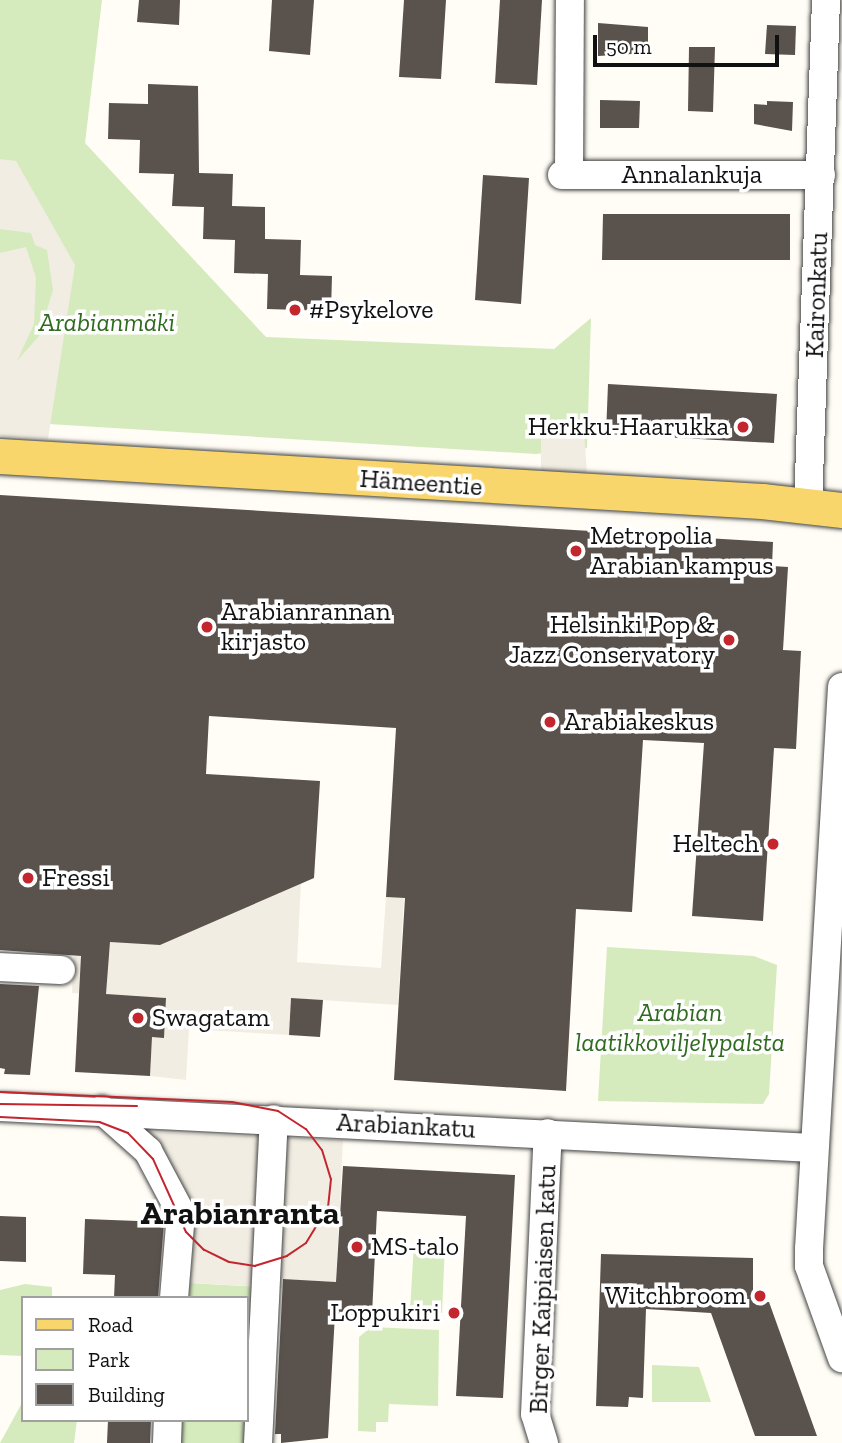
<!DOCTYPE html>
<meta charset="utf-8">
<style>
body{margin:0}
#map{position:relative;width:842px;height:1443px;overflow:hidden;background:#fffdf5;font-family:"Zilla Slab",serif}
div>[style]{position:absolute}
.green>*{inset:0;background:#d5ebbd}
.plaza>*{inset:0;background:#f1ede2}
.building>*{inset:0;background:#5a524d}
.roads{filter:drop-shadow(0 0 2px #444) drop-shadow(0 0 2px #444)}
.minor>*{height:28px;margin:-14px;padding:0 14px;transform-origin:14px;border-radius:14px;background:#fff}
.major>*{height:35px;margin:-17.5px;padding:0 17.5px;transform-origin:17.5px;border-radius:17.5px;background:#f9d66b}
.tram>*{height:2px;margin:-1px;padding:0 1px;transform-origin:1px;border-radius:1px;background:#c4262e}
.dots>*{width:19px;height:19px;translate:-50% -50%;box-sizing:border-box;border:4px solid #fff;border-radius:50%}
span{translate:-50% -50%;white-space:nowrap;text-align:center;line-height:1.15;-webkit-text-stroke:7px #fff;paint-order:stroke}
.street-label{font-size:26px;color:#111}
.poi-label{font-size:26px;color:#111}
.left{translate:0 -50%;text-align:left}
.right{translate:-100% -50%;text-align:right}
.park-label{font-size:26px;color:#2f6b1f;font-style:italic}
.district-label{font-size:33px;color:#111;font-weight:700}
.legend{position:absolute;left:21px;top:1296px;width:228px;height:126px;box-sizing:border-box;background:#fff;border:2px solid #a0a0a0;margin:0;padding:9px 12px;list-style:none;font-size:21px;color:#111}
.legend li{display:flex;align-items:center;gap:14px;height:35px}
.legend b{width:35px;border:2px solid #a0a0a0}
.scale{position:absolute;left:593px;top:35px;width:186px;height:32px;box-sizing:border-box;border:4px solid #111;border-top:0;padding-left:9px;font-size:21px;line-height:24px;white-space:nowrap;color:#111;-webkit-text-stroke:5px #fff;paint-order:stroke}
</style>
<div id="map">
<div class="green">
<i style="clip-path:polygon(0 0,102px 0,85px 143px,266px 337px,554px 349px,591px 318px,587px 448px,536px 454px,0 421px)"></i>
<i style="clip-path:polygon(607px 947px,754px 956px,777px 965px,769px 1094px,763px 1104px,598px 1101px)"></i>
<i style="clip-path:polygon(414px 1243px,445px 1244px,442px 1313px,410px 1311px)"></i>
<i style="clip-path:polygon(190px 1283px,259px 1287px,256px 1363px,247px 1357px,247px 1298px,189px 1298px)"></i>
<i style="clip-path:polygon(25px 1284px,52px 1287px,52px 1298px,23px 1298px,22px 1356px,0 1355px,0 1290px)"></i>
<i style="clip-path:polygon(371px 1327px,439px 1330px,438px 1406px,389px 1404px,388px 1422px,376px 1422px,376px 1432px,358px 1431px,359px 1337px)"></i>
<i style="clip-path:polygon(652px 1365px,699px 1367px,711px 1402px,652px 1402px)"></i>
<i style="clip-path:polygon(23px 1401px,23px 1420px,77px 1420px,74px 1443px,0 1443px)"></i>
<i style="clip-path:polygon(181px 1420px,247px 1420px,251px 1443px,180px 1443px)"></i>
</div>
<div class="plaza">
<i style="clip-path:polygon(0 159px,16px 161px,75px 265px,48px 439px,0 436px,0 253px,26px 247px,36px 278px,34px 324px,17px 361px,39px 336px,53px 290px,47px 250px,35px 245px,31px 233px,0 229px)"></i>
<i style="clip-path:polygon(541px 430px,584px 431px,587px 474px,541px 474px)"></i>
<i style="clip-path:polygon(301px 883px,297px 962px,381px 968px,386px 897px,404px 898px,398px 1005px,291px 998px,289px 1035px,189px 1029px,186px 1080px,150px 1076px,152px 1037px,164px 1037px,166px 998px,72px 993px,74px 956px,109px 958px,110px 942px)"></i>
<i style="clip-path:polygon(150px 1132px,343px 1140px,336px 1282px,283px 1279px,282px 1288px,175px 1282px,173px 1223px,161px 1212px,148px 1151px)"></i>
</div>
<div class="building">
<i style="clip-path:polygon(139px 0,180px 0,179px 25px,137px 22px)"></i>
<i style="clip-path:polygon(272px 0,314px 0,310px 55px,269px 51px)"></i>
<i style="clip-path:polygon(404px 0,446px 0,441px 79px,399px 77px)"></i>
<i style="clip-path:polygon(500px 0,542px 0,537px 85px,495px 83px)"></i>
<i style="clip-path:polygon(598px 23px,648px 27px,648px 53px,598px 56px)"></i>
<i style="clip-path:polygon(767px 25px,796px 26px,795px 55px,765px 54px)"></i>
<i style="clip-path:polygon(689px 47px,715px 47px,713px 112px,688px 111px)"></i>
<i style="clip-path:polygon(148px 84px,198px 86px,199px 173px,233px 174px,232px 206px,265px 207px,265px 239px,301px 240px,300px 275px,332px 276px,331px 311px,267px 309px,268px 274px,234px 273px,235px 240px,203px 239px,204px 207px,172px 206px,174px 174px,139px 173px,140px 140px,108px 139px,109px 103px,148px 104px)"></i>
<i style="clip-path:polygon(600px 100px,640px 101px,639px 128px,600px 128px)"></i>
<i style="clip-path:polygon(767px 101px,793px 102px,792px 131px,754px 124px,754px 104px,767px 105px)"></i>
<i style="clip-path:polygon(483px 175px,529px 178px,521px 304px,475px 300px)"></i>
<i style="clip-path:polygon(603px 214px,790px 214px,790px 260px,602px 260px)"></i>
<i style="clip-path:polygon(608px 384px,777px 394px,774px 443px,606px 434px)"></i>
<i style="clip-path:polygon(0 495px,773px 542px,772px 566px,788px 567px,783px 650px,801px 651px,796px 749px,774px 748px,763px 921px,692px 916px,704px 743px,643px 740px,632px 912px,576px 909px,566px 1091px,394px 1080px,405px 898px,386px 897px,396px 728px,209px 716px,206px 774px,320px 781px,314px 878px,160px 945px,110px 942px,106px 994px,166px 998px,164px 1038px,152px 1037px,150px 1076px,75px 1072px,81px 956px,0 950px)"></i>
<i style="clip-path:polygon(0 984px,39px 986px,30px 1075px,4px 1074px,5px 1069px,0 1068px)"></i>
<i style="clip-path:polygon(291px 998px,323px 1000px,320px 1037px,289px 1035px)"></i>
<i style="clip-path:polygon(343px 1166px,515px 1175px,503px 1398px,456px 1396px,466px 1216px,377px 1211px,372px 1315px,335px 1314px,328px 1438px,281px 1443px,281px 1434px,275px 1434px,283px 1279px,336px 1282px)"></i>
<i style="clip-path:polygon(0 1216px,26px 1217px,26px 1262px,0 1261px)"></i>
<i style="clip-path:polygon(85px 1219px,164px 1222px,158px 1298px,114px 1298px,115px 1275px,83px 1274px)"></i>
<i style="clip-path:polygon(601px 1254px,753px 1258px,753px 1303px,769px 1302px,817px 1436px,755px 1436px,711px 1313px,646px 1309px,643px 1398px,629px 1397px,628px 1407px,596px 1406px)"></i>
<i style="clip-path:polygon(108px 1420px,151px 1420px,150px 1443px,107px 1443px)"></i>
</div>
<div class="roads">
<div class="minor">
<i style="left:562px;top:175px;width:259px"></i>
<i style="left:569px;top:175px;width:175px;rotate:-89.7deg"></i>
<i style="left:808px;top:506px;width:506px;rotate:-87.96deg"></i>
<i style="left:842px;top:687px;width:563px;rotate:93.36deg"></i>
<i style="left:809px;top:1249px;width:17px;rotate:90deg"></i>
<i style="left:809px;top:1266px;width:98px;rotate:70.3deg"></i>
<i style="left:0;top:967px;width:61px;rotate:2.8deg"></i>
<i style="left:0;top:1107px;width:814px;rotate:2.89deg"></i>
<i style="left:102px;top:1110px;width:62px;rotate:41.7deg"></i>
<i style="left:148px;top:1151px;width:70px;rotate:62deg"></i>
<i style="left:181px;top:1213px;width:85px;rotate:94.7deg"></i>
<i style="left:167px;top:1443px;width:23px;rotate:-88deg"></i>
<i style="left:258px;top:1443px;width:324px;rotate:-87.2deg"></i>
<i style="left:544px;top:1443px;width:30px;rotate:-107deg"></i>
<i style="left:535px;top:1414px;width:281px;rotate:-87.4deg"></i>
</div>
<div class="major">
<i style="left:0;top:456px;width:763px;rotate:3.38deg"></i>
<i style="left:762px;top:501px;width:81px;rotate:6.4deg"></i>
</div>
</div>
<div class="tram">
<i style="left:0;top:1092px;width:232px;rotate:2.5deg"></i>
<i style="left:232px;top:1102px;width:47px;rotate:11.1deg"></i>
<i style="left:278px;top:1111px;width:33px;rotate:33deg"></i>
<i style="left:306px;top:1129px;width:26px;rotate:53deg"></i>
<i style="left:322px;top:1150px;width:30px;rotate:73deg"></i>
<i style="left:331px;top:1179px;width:28px;rotate:96deg"></i>
<i style="left:328px;top:1207px;width:42px;rotate:121.4deg"></i>
<i style="left:306px;top:1243px;width:23px;rotate:146deg"></i>
<i style="left:287px;top:1256px;width:34px;rotate:163deg"></i>
<i style="left:255px;top:1266px;width:26px;rotate:-171deg"></i>
<i style="left:229px;top:1262px;width:28px;rotate:-154deg"></i>
<i style="left:204px;top:1250px;width:25px;rotate:-135deg"></i>
<i style="left:186px;top:1232px;width:80px;rotate:-114.3deg"></i>
<i style="left:153px;top:1159px;width:36px;rotate:-134deg"></i>
<i style="left:128px;top:1133px;width:30px;rotate:-159deg"></i>
<i style="left:100px;top:1122px;width:100px;rotate:-177.1deg"></i>
<i style="left:0;top:1104px;width:137px;rotate:0.8deg"></i>
</div>
<div class="dots">
<i style="left:295px;top:310px;background:#c4262e"></i>
<i style="left:743px;top:427px;background:#c4262e"></i>
<i style="left:576px;top:551px;background:#c4262e"></i>
<i style="left:207px;top:627px;background:#c4262e"></i>
<i style="left:729px;top:640px;background:#c4262e"></i>
<i style="left:550px;top:722px;background:#c4262e"></i>
<i style="left:773px;top:844px;background:#c4262e"></i>
<i style="left:28px;top:878px;background:#c4262e"></i>
<i style="left:138px;top:1018px;background:#c4262e"></i>
<i style="left:357px;top:1247px;background:#c4262e"></i>
<i style="left:760px;top:1296px;background:#c4262e"></i>
<i style="left:454px;top:1313px;background:#c4262e"></i>
</div>
<div class="street-label">
<span style="left:692px;top:175px">Annalankuja</span>
<span style="left:817px;top:295px;rotate:-88deg">Kaironkatu</span>
<span style="left:421px;top:483px;rotate:4deg">Hämeentie</span>
<span style="left:406px;top:1126px;rotate:3deg">Arabiankatu</span>
<span style="left:543px;top:1289px;rotate:-88deg">Birger Kaipiaisen katu</span>
</div>
<div class="poi-label">
<span class="left" style="left:309px;top:310px">#Psykelove</span>
<span class="right" style="left:729px;top:427px">Herkku-Haarukka</span>
<span class="left" style="left:590px;top:551px">Metropolia<br>Arabian kampus</span>
<span class="left" style="left:221px;top:627px">Arabianrannan<br>kirjasto</span>
<span class="right" style="left:715px;top:640px">Helsinki Pop &amp;<br>Jazz Conservatory</span>
<span class="left" style="left:564px;top:722px">Arabiakeskus</span>
<span class="right" style="left:759px;top:844px">Heltech</span>
<span class="left" style="left:42px;top:878px">Fressi</span>
<span class="left" style="left:152px;top:1018px">Swagatam</span>
<span class="left" style="left:371px;top:1247px">MS-talo</span>
<span class="right" style="left:746px;top:1296px">Witchbroom</span>
<span class="right" style="left:440px;top:1313px">Loppukiri</span>
</div>
<div class="park-label">
<span style="left:107px;top:323px">Arabianmäki</span>
<span style="left:680px;top:1028px">Arabian<br>laatikkoviljelypalsta</span>
</div>
<div class="district-label">
<span style="left:240px;top:1213px">Arabianranta</span>
</div>
<ul class="legend">
<li><b style="height:9px;background:#f9d66b"></b>Road</li>
<li><b style="height:19px;background:#d5ebbd"></b>Park</li>
<li><b style="height:19px;background:#5a524d"></b>Building</li>
</ul>
<div class="scale">50 m</div>
</div>
